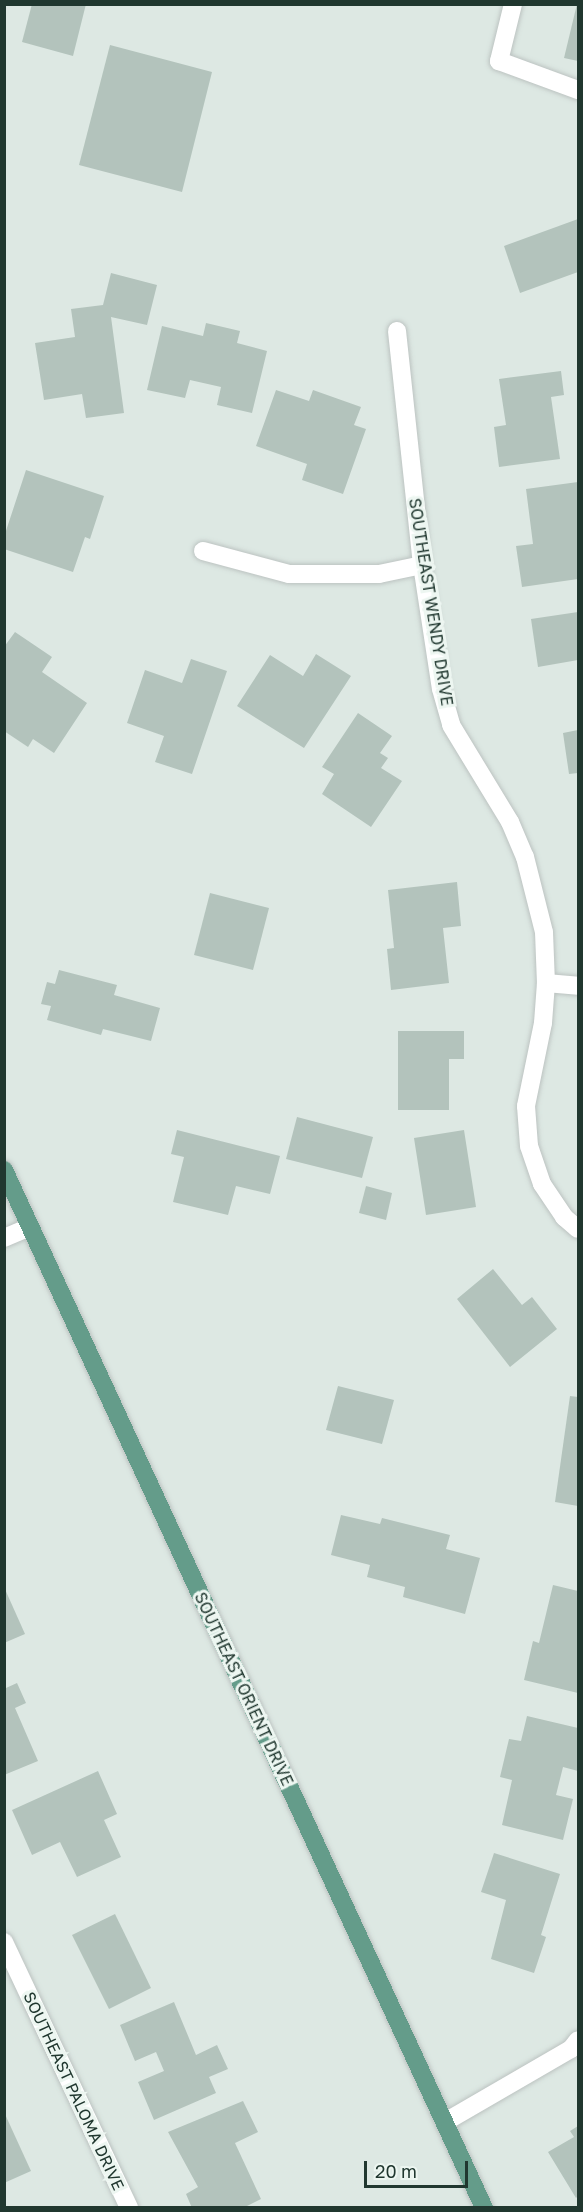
<!DOCTYPE html>
<style>
body{margin:0}
#map{position:relative;width:583px;height:2212px;overflow:hidden;background:#dde8e3;font-family:"Golos Text",sans-serif}
div>[style]{position:absolute}
.building>*{inset:0;background:#b3c3bc}
.roads{filter:drop-shadow(0 0 2px #bcc3c1) drop-shadow(0 0 2px #bcc3c1)}
.minor>*{height:18px;margin:-9px;padding:0 9px;transform-origin:9px;border-radius:9px;background:#fff}
.major>*{height:18px;margin:-9px;padding:0 9px;transform-origin:9px;border-radius:9px;background:#649c8a}
span{translate:-50% -50%;white-space:nowrap;text-align:center;line-height:1.15;-webkit-text-stroke:6px #edf6f1;paint-order:stroke}
.street-label{font-size:16px;color:#20372f}
.frame{position:absolute;inset:0;border:6px solid #20372f;pointer-events:none}
.scale{position:absolute;left:364px;top:2161px;width:104px;height:27px;box-sizing:border-box;border:3px solid #20372f;border-top:0;padding-left:8px;font-size:18px;line-height:21px;white-space:nowrap;color:#20372f;-webkit-text-stroke:4px #edf6f1;paint-order:stroke}
</style>
<div id="map">
<div class="building">
<i style="clip-path:polygon(32px 4px,86px 4px,73px 56px,22px 42px)"></i>
<i style="clip-path:polygon(577px 4px,578px 4px,578px 61px,564px 58px)"></i>
<i style="clip-path:polygon(110px 45px,212px 72px,182px 192px,79px 165px)"></i>
<i style="clip-path:polygon(578px 219px,578px 272px,520px 293px,504px 246px)"></i>
<i style="clip-path:polygon(111px 273px,157px 285px,147px 325px,111px 317px,124px 413px,86px 418px,82px 394px,44px 400px,35px 343px,75px 337px,71px 309px,103px 305px)"></i>
<i style="clip-path:polygon(206px 323px,240px 331px,237px 343px,267px 351px,252px 413px,217px 405px,221px 387px,190px 380px,185px 398px,147px 390px,162px 326px,203px 336px)"></i>
<i style="clip-path:polygon(561px 371px,564px 395px,551px 397px,560px 459px,499px 467px,494px 427px,506px 425px,499px 379px)"></i>
<i style="clip-path:polygon(276px 390px,309px 401px,313px 390px,361px 407px,354px 425px,366px 429px,343px 494px,302px 480px,307px 464px,256px 446px)"></i>
<i style="clip-path:polygon(26px 470px,104px 496px,90px 539px,85px 537px,73px 572px,4px 549px,4px 537px)"></i>
<i style="clip-path:polygon(578px 482px,578px 579px,522px 587px,516px 546px,533px 544px,526px 489px)"></i>
<i style="clip-path:polygon(578px 612px,578px 660px,538px 667px,531px 619px)"></i>
<i style="clip-path:polygon(15px 632px,52px 657px,42px 672px,87px 703px,54px 753px,33px 739px,28px 747px,4px 731px,4px 647px)"></i>
<i style="clip-path:polygon(316px 654px,351px 676px,304px 748px,237px 706px,270px 655px,303px 676px)"></i>
<i style="clip-path:polygon(191px 659px,227px 671px,192px 774px,155px 762px,164px 736px,127px 723px,145px 670px,182px 683px)"></i>
<i style="clip-path:polygon(358px 713px,392px 736px,380px 753px,388px 758px,381px 768px,402px 781px,371px 827px,322px 794px,334px 774px,322px 767px)"></i>
<i style="clip-path:polygon(578px 730px,578px 773px,569px 774px,563px 733px)"></i>
<i style="clip-path:polygon(457px 882px,461px 926px,443px 928px,449px 983px,391px 990px,387px 949px,394px 948px,388px 890px)"></i>
<i style="clip-path:polygon(210px 893px,269px 908px,253px 970px,194px 955px)"></i>
<i style="clip-path:polygon(59px 970px,117px 985px,114px 995px,160px 1008px,151px 1041px,103px 1029px,101px 1035px,47px 1020px,51px 1006px,41px 1004px,47px 982px,55px 984px)"></i>
<i style="clip-path:polygon(398px 1031px,464px 1031px,464px 1059px,449px 1059px,449px 1110px,398px 1110px)"></i>
<i style="clip-path:polygon(297px 1117px,373px 1137px,362px 1178px,286px 1159px)"></i>
<i style="clip-path:polygon(177px 1130px,280px 1156px,270px 1194px,236px 1186px,228px 1215px,173px 1202px,184px 1157px,171px 1154px)"></i>
<i style="clip-path:polygon(464px 1130px,476px 1207px,426px 1215px,414px 1138px)"></i>
<i style="clip-path:polygon(366px 1186px,392px 1193px,386px 1220px,359px 1213px)"></i>
<i style="clip-path:polygon(493px 1269px,522px 1305px,532px 1297px,557px 1329px,510px 1367px,457px 1299px)"></i>
<i style="clip-path:polygon(338px 1386px,394px 1400px,382px 1444px,326px 1430px)"></i>
<i style="clip-path:polygon(570px 1396px,578px 1397px,578px 1506px,555px 1502px)"></i>
<i style="clip-path:polygon(341px 1515px,380px 1524px,382px 1518px,450px 1535px,446px 1549px,480px 1558px,465px 1614px,403px 1597px,405px 1587px,367px 1577px,370px 1565px,331px 1555px)"></i>
<i style="clip-path:polygon(553px 1585px,578px 1591px,578px 1693px,524px 1680px,533px 1641px,539px 1643px)"></i>
<i style="clip-path:polygon(4px 1587px,25px 1634px,4px 1643px)"></i>
<i style="clip-path:polygon(17px 1683px,26px 1703px,15px 1708px,38px 1761px,4px 1775px,4px 1685px,6px 1688px)"></i>
<i style="clip-path:polygon(527px 1716px,578px 1728px,578px 1771px,563px 1767px,556px 1795px,573px 1799px,563px 1840px,502px 1825px,512px 1780px,500px 1777px,509px 1739px,521px 1741px)"></i>
<i style="clip-path:polygon(98px 1771px,117px 1814px,104px 1820px,121px 1857px,77px 1877px,60px 1842px,32px 1855px,12px 1810px)"></i>
<i style="clip-path:polygon(494px 1853px,560px 1874px,541px 1935px,546px 1937px,534px 1973px,491px 1959px,506px 1900px,481px 1892px)"></i>
<i style="clip-path:polygon(115px 1914px,151px 1988px,109px 2009px,72px 1935px)"></i>
<i style="clip-path:polygon(174px 2002px,196px 2055px,217px 2045px,228px 2069px,209px 2077px,216px 2093px,154px 2120px,138px 2082px,164px 2071px,156px 2052px,135px 2061px,120px 2025px)"></i>
<i style="clip-path:polygon(243px 2101px,258px 2132px,235px 2143px,261px 2199px,243px 2208px,192px 2208px,186px 2194px,198px 2187px,168px 2132px)"></i>
<i style="clip-path:polygon(4px 2112px,31px 2171px,4px 2183px)"></i>
<i style="clip-path:polygon(578px 2126px,578px 2196px,576px 2198px,548px 2152px,574px 2137px,570px 2131px)"></i>
</div>
<div class="roads">
<div class="minor">
<i style="left:513px;top:4px;width:59px;rotate:103.8deg"></i>
<i style="left:499px;top:61px;width:84px;rotate:20.2deg"></i>
<i style="left:397px;top:331px;width:235px;rotate:83.9deg"></i>
<i style="left:422px;top:565px;width:125px;rotate:81.3deg"></i>
<i style="left:441px;top:689px;width:37px;rotate:74deg"></i>
<i style="left:451px;top:725px;width:114px;rotate:58.7deg"></i>
<i style="left:510px;top:822px;width:38px;rotate:67deg"></i>
<i style="left:525px;top:857px;width:77px;rotate:75.8deg"></i>
<i style="left:544px;top:932px;width:51px;rotate:87.8deg"></i>
<i style="left:546px;top:983px;width:40px;rotate:94.3deg"></i>
<i style="left:543px;top:1023px;width:85px;rotate:101.6deg"></i>
<i style="left:526px;top:1106px;width:40px;rotate:85.7deg"></i>
<i style="left:529px;top:1146px;width:40px;rotate:71.1deg"></i>
<i style="left:542px;top:1184px;width:40px;rotate:56deg"></i>
<i style="left:564px;top:1217px;width:18px;rotate:41deg"></i>
<i style="left:203px;top:551px;width:89px;rotate:15deg"></i>
<i style="left:289px;top:574px;width:90px"></i>
<i style="left:379px;top:574px;width:44px;rotate:-11.8deg"></i>
<i style="left:546px;top:983px;width:32px;rotate:5deg"></i>
<i style="left:4px;top:1238px;width:28px;rotate:-23deg"></i>
<i style="left:4px;top:1942px;width:294px;rotate:64.8deg"></i>
<i style="left:445px;top:2122px;width:146px;rotate:-30.1deg"></i>
<i style="left:571px;top:2049px;width:11px;rotate:-52deg"></i>
</div>
<div class="major">
<i style="left:4px;top:1170px;width:1144px;rotate:65.18deg"></i>
</div>
</div>
<div class="street-label">
<span style="left:431px;top:602px;rotate:81deg">SOUTHEAST WENDY DRIVE</span>
<span style="left:244px;top:1689px;rotate:65deg">SOUTHEAST ORIENT DRIVE</span>
<span style="left:74px;top:2091px;rotate:65deg">SOUTHEAST PALOMA DRIVE</span>
</div>
<div class="frame"></div>
<div class="scale">20 m</div>
</div>
